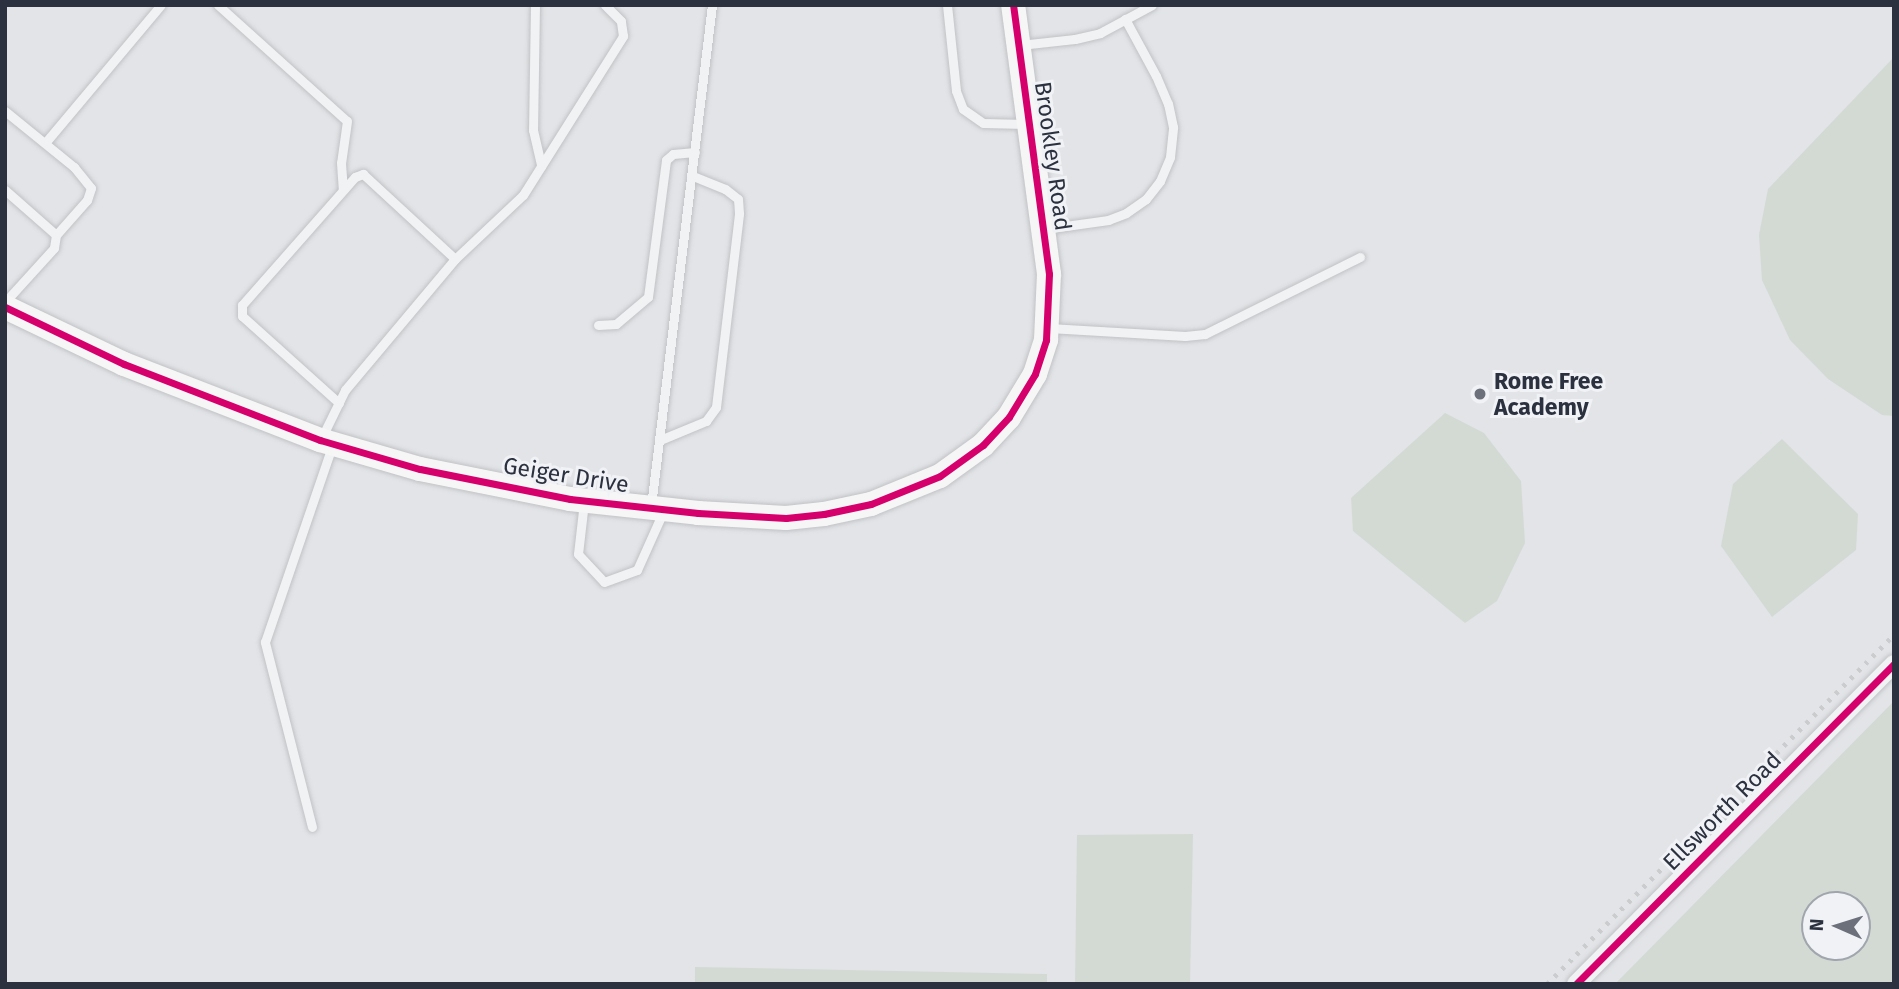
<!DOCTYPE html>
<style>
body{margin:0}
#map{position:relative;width:1899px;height:989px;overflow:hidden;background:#e2e4e7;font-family:"Fira Sans",sans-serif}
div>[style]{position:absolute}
.green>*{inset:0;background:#d3dad3}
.roads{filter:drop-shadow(0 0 2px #c1c2c5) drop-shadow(0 0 2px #c1c2c5)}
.lane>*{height:9px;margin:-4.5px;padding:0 4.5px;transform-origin:4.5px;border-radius:4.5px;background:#f1f2f4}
.street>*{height:18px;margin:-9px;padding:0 9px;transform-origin:9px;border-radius:9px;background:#f1f2f4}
.secondary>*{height:24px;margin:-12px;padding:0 12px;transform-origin:12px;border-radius:12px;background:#f6f6f6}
.rail>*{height:5px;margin-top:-2.5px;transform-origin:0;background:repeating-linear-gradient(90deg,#cbccce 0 3.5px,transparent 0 10.5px)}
.cycleway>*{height:7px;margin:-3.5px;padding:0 3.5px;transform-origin:3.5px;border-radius:3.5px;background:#d6006c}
.dots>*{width:19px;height:19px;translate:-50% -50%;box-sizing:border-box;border:4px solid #f0f2f6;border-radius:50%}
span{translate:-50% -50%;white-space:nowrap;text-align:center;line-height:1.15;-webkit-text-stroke:6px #f0f2f6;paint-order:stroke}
.street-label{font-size:23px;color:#2b313f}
.poi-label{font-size:23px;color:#2b313f;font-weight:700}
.left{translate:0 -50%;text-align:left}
.frame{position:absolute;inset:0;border:7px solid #2b313f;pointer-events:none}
.north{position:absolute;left:1801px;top:891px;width:70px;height:70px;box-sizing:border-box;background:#f0f2f6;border:2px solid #a1a5ad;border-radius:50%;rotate:273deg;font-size:19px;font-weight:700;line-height:28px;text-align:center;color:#2b313f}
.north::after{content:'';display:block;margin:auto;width:24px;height:32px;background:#6b707a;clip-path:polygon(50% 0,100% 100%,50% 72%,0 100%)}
</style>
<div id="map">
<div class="green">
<i style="clip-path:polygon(1894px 57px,1894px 416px,1882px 415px,1828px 379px,1790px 340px,1762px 280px,1759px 235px,1768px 189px)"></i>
<i style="clip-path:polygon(1445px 413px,1484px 433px,1521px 481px,1525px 543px,1497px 601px,1465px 623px,1353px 531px,1351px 498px)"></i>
<i style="clip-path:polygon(1782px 439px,1858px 514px,1856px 550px,1772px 617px,1721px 546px,1733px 484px)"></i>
<i style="clip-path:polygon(evenodd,1894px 701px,1894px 984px,1615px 984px,1894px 701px,1857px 905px,1857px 947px,1815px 947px,1815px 905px,1857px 905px)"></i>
<i style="clip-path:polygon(1193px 834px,1190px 984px,1075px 984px,1077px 835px)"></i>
<i style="clip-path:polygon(695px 967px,1047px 974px,1047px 984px,695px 984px)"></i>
</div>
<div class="roads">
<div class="lane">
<i style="left:218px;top:5px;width:173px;rotate:42deg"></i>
<i style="left:347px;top:121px;width:42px;rotate:98.1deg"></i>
<i style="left:341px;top:163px;width:27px;rotate:86deg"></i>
<i style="left:535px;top:5px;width:125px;rotate:90.9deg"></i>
<i style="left:533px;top:130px;width:37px;rotate:77deg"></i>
<i style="left:947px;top:5px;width:86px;rotate:84deg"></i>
<i style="left:956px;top:91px;width:19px;rotate:69deg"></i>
<i style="left:963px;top:109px;width:24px;rotate:35deg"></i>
<i style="left:983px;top:123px;width:43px;rotate:1.3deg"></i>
<i style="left:1020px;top:45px;width:55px;rotate:-6.2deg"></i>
<i style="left:1075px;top:39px;width:26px;rotate:-13deg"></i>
<i style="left:1100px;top:33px;width:59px;rotate:-28.3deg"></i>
<i style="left:5px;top:111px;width:89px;rotate:39.1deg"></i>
<i style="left:74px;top:167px;width:27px;rotate:51deg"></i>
<i style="left:91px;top:188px;width:13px;rotate:108deg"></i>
<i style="left:87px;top:200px;width:47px;rotate:131.5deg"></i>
<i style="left:45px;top:143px;width:180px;rotate:-50deg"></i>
<i style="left:5px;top:190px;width:68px;rotate:41.4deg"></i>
<i style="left:56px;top:235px;width:13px;rotate:99deg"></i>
<i style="left:54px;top:248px;width:73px;rotate:132.2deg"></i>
<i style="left:1044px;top:229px;width:65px;rotate:-8deg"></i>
<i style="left:1108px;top:220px;width:19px;rotate:-21deg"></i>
<i style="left:1126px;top:213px;width:24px;rotate:-35deg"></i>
<i style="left:1146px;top:199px;width:23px;rotate:-52deg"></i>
<i style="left:1160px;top:181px;width:26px;rotate:-67deg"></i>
<i style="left:1170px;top:157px;width:30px;rotate:-84deg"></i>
<i style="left:1173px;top:127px;width:24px;rotate:-102deg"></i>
<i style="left:1168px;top:104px;width:30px;rotate:-113deg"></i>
<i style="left:1156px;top:76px;width:65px;rotate:-118.5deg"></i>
<i style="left:598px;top:325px;width:18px;rotate:-3deg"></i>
<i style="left:616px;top:324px;width:42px;rotate:-40.2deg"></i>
<i style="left:648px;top:297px;width:138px;rotate:-82.5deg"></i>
<i style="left:666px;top:160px;width:9px;rotate:-41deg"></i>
<i style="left:673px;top:154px;width:22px;rotate:-5deg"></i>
<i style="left:1049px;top:328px;width:136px;rotate:3.4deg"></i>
<i style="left:1185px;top:336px;width:20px;rotate:-6deg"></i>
<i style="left:1205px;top:334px;width:173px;rotate:-26.4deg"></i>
<i style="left:339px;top:403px;width:130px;rotate:-138.1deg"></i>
<i style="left:242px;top:316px;width:11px;rotate:-90deg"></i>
<i style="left:242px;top:305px;width:171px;rotate:-48.6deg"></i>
<i style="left:355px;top:177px;width:9px;rotate:-21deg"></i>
<i style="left:363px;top:174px;width:125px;rotate:42.7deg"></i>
<i style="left:321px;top:439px;width:55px;rotate:-63.9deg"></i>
<i style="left:345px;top:390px;width:171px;rotate:-50deg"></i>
<i style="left:455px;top:259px;width:93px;rotate:-43.3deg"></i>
<i style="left:523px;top:195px;width:188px;rotate:-57.8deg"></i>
<i style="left:623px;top:36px;width:15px;rotate:-98deg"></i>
<i style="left:621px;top:21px;width:23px;rotate:-135deg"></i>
<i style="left:660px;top:440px;width:50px;rotate:-22.4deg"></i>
<i style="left:706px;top:421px;width:17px;rotate:-54deg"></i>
<i style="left:716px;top:407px;width:195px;rotate:-83.2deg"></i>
<i style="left:739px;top:213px;width:14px;rotate:-94deg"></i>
<i style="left:738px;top:199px;width:16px;rotate:-142deg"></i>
<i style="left:725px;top:189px;width:35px;rotate:-158deg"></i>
<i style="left:584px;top:502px;width:52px;rotate:96.6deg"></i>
<i style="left:578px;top:554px;width:38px;rotate:47deg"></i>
<i style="left:604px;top:582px;width:35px;rotate:-20deg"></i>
<i style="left:637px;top:570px;width:64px;rotate:-65.9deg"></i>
<i style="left:651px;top:506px;width:505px;rotate:-83.06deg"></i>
<i style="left:312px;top:827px;width:191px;rotate:-104.3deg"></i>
<i style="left:265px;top:642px;width:207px;rotate:-71.1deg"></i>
</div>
<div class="street">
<i style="left:1576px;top:984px;width:451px;rotate:-45.2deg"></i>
</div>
<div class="secondary">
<i style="left:5px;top:307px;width:132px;rotate:25.6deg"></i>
<i style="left:124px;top:364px;width:210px;rotate:21.2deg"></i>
<i style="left:320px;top:440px;width:104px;rotate:16.2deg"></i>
<i style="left:420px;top:469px;width:153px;rotate:11.3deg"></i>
<i style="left:570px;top:499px;width:129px;rotate:6.2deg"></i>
<i style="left:698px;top:513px;width:88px;rotate:3.3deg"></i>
<i style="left:786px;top:518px;width:38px;rotate:-6deg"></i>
<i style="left:824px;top:514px;width:48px;rotate:-12deg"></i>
<i style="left:871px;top:504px;width:74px;rotate:-22.1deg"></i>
<i style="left:940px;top:476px;width:53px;rotate:-35.8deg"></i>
<i style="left:983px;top:445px;width:38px;rotate:-47deg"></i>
<i style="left:1009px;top:417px;width:50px;rotate:-58.8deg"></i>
<i style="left:1035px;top:374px;width:36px;rotate:-72deg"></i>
<i style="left:1046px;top:340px;width:66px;rotate:-87.4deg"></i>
<i style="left:1049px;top:274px;width:271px;rotate:-97.6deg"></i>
</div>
</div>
<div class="rail">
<i style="left:1547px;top:984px;width:492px;rotate:-45.2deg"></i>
</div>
<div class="cycleway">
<i style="left:5px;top:307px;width:132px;rotate:25.6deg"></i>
<i style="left:124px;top:364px;width:210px;rotate:21.2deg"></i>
<i style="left:320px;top:440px;width:104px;rotate:16.2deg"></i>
<i style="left:420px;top:469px;width:153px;rotate:11.3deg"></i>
<i style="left:570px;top:499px;width:129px;rotate:6.2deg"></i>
<i style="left:698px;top:513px;width:88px;rotate:3.3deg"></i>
<i style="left:786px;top:518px;width:38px;rotate:-6deg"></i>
<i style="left:824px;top:514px;width:48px;rotate:-12deg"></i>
<i style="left:871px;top:504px;width:74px;rotate:-22.1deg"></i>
<i style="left:940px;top:476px;width:53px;rotate:-35.8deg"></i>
<i style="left:983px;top:445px;width:38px;rotate:-47deg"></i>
<i style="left:1009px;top:417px;width:50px;rotate:-58.8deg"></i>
<i style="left:1035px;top:374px;width:36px;rotate:-72deg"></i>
<i style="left:1046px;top:340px;width:66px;rotate:-87.4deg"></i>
<i style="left:1049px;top:274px;width:271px;rotate:-97.6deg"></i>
<i style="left:1576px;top:984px;width:451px;rotate:-45.2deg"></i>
</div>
<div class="dots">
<i style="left:1480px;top:394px;background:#6b707a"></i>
</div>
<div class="street-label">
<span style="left:1053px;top:156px;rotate:82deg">Brookley Road</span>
<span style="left:566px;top:475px;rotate:9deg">Geiger Drive</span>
<span style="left:1722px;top:811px;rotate:-45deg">Ellsworth Road</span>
</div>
<div class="poi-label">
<span class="left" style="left:1494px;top:394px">Rome Free<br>Academy</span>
</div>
<div class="frame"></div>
<div class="north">N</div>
</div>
